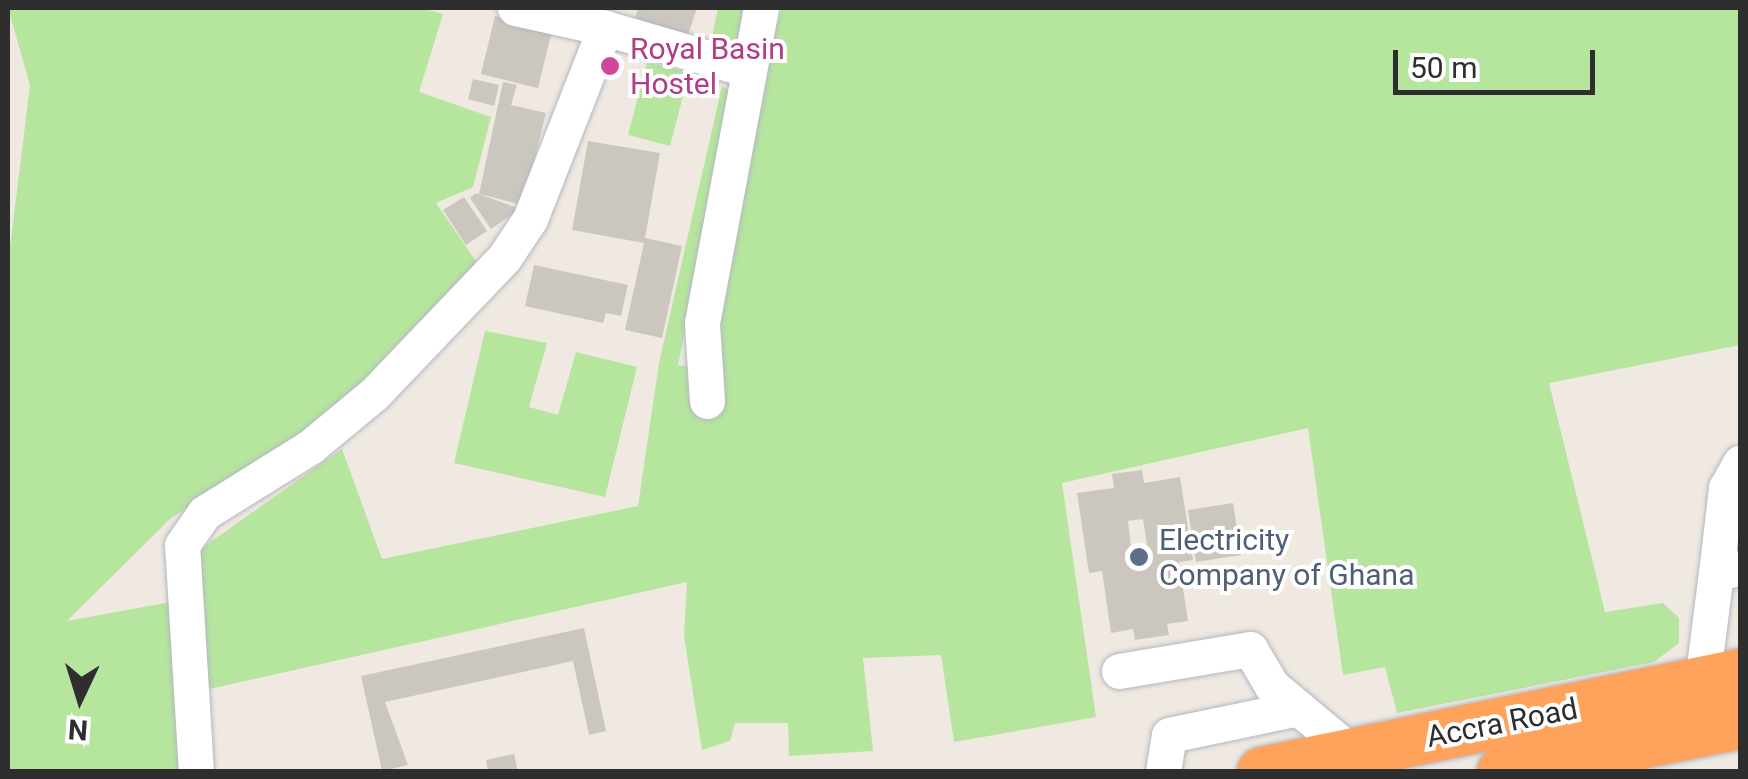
<!DOCTYPE html>
<style>
body{margin:0}
#map{position:relative;width:1748px;height:779px;overflow:hidden;background:#efe9e1;font-family:Roboto,sans-serif}
div>[style]{position:absolute}
.green>*{inset:0;background:#b6e59e}
.building>*{inset:0;background:#cbc7bf}
.roads{filter:drop-shadow(0 0 2px #b4b7c1) drop-shadow(0 0 2px #b4b7c1)}
.minor>*{height:35px;margin:-17.5px;padding:0 17.5px;transform-origin:17.5px;border-radius:17.5px;background:#fff}
.highway>*{height:50px;margin:-25px;padding:0 25px;transform-origin:25px;border-radius:25px;background:#ffa35c}
.dots>*{width:28px;height:28px;translate:-50% -50%;box-sizing:border-box;border:5px solid #fff;border-radius:50%}
span{translate:-50% -50%;white-space:nowrap;text-align:center;line-height:1.15;-webkit-text-stroke:8px #fff;paint-order:stroke}
.hotel-label{font-size:30px;color:#b23c85}
.left{translate:0 -50%;text-align:left}
.service-label{font-size:30px;color:#4e5e75}
.street-label{font-size:30px;color:#2e2e2e}
.frame{position:absolute;inset:0;border:10px solid #2e2e2e;pointer-events:none}
.north{position:absolute;left:30px;top:649px;width:100px;height:100px;-webkit-text-stroke:8px #fff;paint-order:stroke;rotate:184deg;font-size:28px;font-weight:700;line-height:40px;text-align:center;color:#2e2e2e}
.north::after{content:'';display:block;margin:auto;width:35px;height:45px;background:#2e2e2e;clip-path:polygon(50% 0,100% 100%,50% 72%,0 100%)}
.scale{position:absolute;left:1393px;top:50px;width:202px;height:45px;box-sizing:border-box;border:5px solid #2e2e2e;border-top:0;padding-left:12px;font-size:30px;line-height:35px;white-space:nowrap;color:#2e2e2e;-webkit-text-stroke:8px #fff;paint-order:stroke}
</style>
<div id="map">
<div class="green">
<i style="clip-path:polygon(8px 8px,421px 8px,443px 14px,419px 92px,491px 117px,473px 187px,436px 203px,480px 267px,349px 400px,170px 519px,67px 621px,171px 602px,181px 771px,8px 771px,8px 264px,30px 85px)"></i>
<i style="clip-path:polygon(718px 8px,752px 8px,740px 53px,711px 42px)"></i>
<i style="clip-path:polygon(782px 8px,1740px 8px,1740px 345px,1549px 383px,1605px 612px,1663px 603px,1679px 618px,1679px 643px,1654px 662px,1397px 713px,1385px 667px,1343px 675px,1308px 428px,1062px 483px,1096px 717px,954px 742px,941px 655px,863px 658px,873px 751px,789px 756px,788px 723px,735px 723px,730px 741px,702px 750px,684px 636px,687px 582px,205px 690px,199px 550px,342px 449px,382px 559px,638px 506px,659px 363px,722px 86px,733px 94px,678px 365px,710px 369px,751px 117px)"></i>
<i style="clip-path:polygon(647px 62px,689px 73px,670px 146px,628px 135px)"></i>
<i style="clip-path:polygon(485px 331px,547px 343px,529px 407px,558px 415px,576px 352px,637px 367px,605px 497px,454px 463px)"></i>
</div>
<div class="building">
<i style="clip-path:polygon(638px 8px,697px 8px,688px 35px,635px 18px)"></i>
<i style="clip-path:polygon(495px 16px,552px 31px,538px 88px,481px 74px)"></i>
<i style="clip-path:polygon(473px 79px,499px 85px,494px 106px,468px 99px)"></i>
<i style="clip-path:polygon(503px 82px,517px 85px,511px 105px,546px 113px,523px 205px,479px 194px)"></i>
<i style="clip-path:polygon(588px 141px,660px 153px,645px 238px,682px 246px,662px 338px,625px 330px,644px 243px,572px 230px)"></i>
<i style="clip-path:polygon(476px 193px,520px 209px,491px 229px,470px 198px)"></i>
<i style="clip-path:polygon(464px 197px,487px 231px,466px 245px,443px 210px)"></i>
<i style="clip-path:polygon(534px 265px,628px 285px,621px 316px,606px 313px,603px 323px,525px 306px)"></i>
<i style="clip-path:polygon(evenodd,1142px 470px,1144px 483px,1180px 477px,1193px 560px,1179px 562px,1188px 621px,1167px 624px,1169px 635px,1135px 640px,1133px 629px,1111px 633px,1102px 571px,1089px 573px,1077px 493px,1114px 488px,1112px 474px,1142px 470px,1143px 519px,1148px 552px,1132px 555px,1128px 521px,1143px 519px)"></i>
<i style="clip-path:polygon(1233px 503px,1241px 555px,1196px 562px,1188px 510px)"></i>
<i style="clip-path:polygon(584px 628px,606px 731px,589px 735px,573px 661px,385px 702px,408px 765px,382px 771px,361px 676px)"></i>
<i style="clip-path:polygon(514px 754px,518px 772px,488px 772px,486px 760px)"></i>
</div>
<div class="roads">
<div class="minor">
<i style="left:515px;top:8px;width:92px;rotate:12.5deg"></i>
<i style="left:707px;top:401px;width:78px;rotate:-93.7deg"></i>
<i style="left:702px;top:323px;width:320px;rotate:-79.4deg"></i>
<i style="left:1716px;top:573px;width:86px;rotate:-83.3deg"></i>
<i style="left:1726px;top:488px;width:29px;rotate:-61deg"></i>
<i style="left:1119px;top:671px;width:133px;rotate:-9.5deg"></i>
<i style="left:1250px;top:649px;width:43px;rotate:59.3deg"></i>
<i style="left:1272px;top:686px;width:103px;rotate:39.9deg"></i>
<i style="left:1702px;top:682px;width:110px;rotate:-82.7deg"></i>
<i style="left:1716px;top:573px;width:25px;rotate:-12deg"></i>
<i style="left:196px;top:772px;width:227px;rotate:-93.5deg"></i>
<i style="left:182px;top:545px;width:39px;rotate:-55deg"></i>
<i style="left:204px;top:513px;width:125px;rotate:-31.9deg"></i>
<i style="left:310px;top:447px;width:83px;rotate:-39.6deg"></i>
<i style="left:374px;top:394px;width:188px;rotate:-46.3deg"></i>
<i style="left:504px;top:258px;width:47px;rotate:-56.3deg"></i>
<i style="left:530px;top:219px;width:205px;rotate:-68.6deg"></i>
<i style="left:605px;top:28px;width:144px;rotate:16.2deg"></i>
<i style="left:1163px;top:772px;width:37px;rotate:-81deg"></i>
<i style="left:1169px;top:735px;width:132px;rotate:-11.8deg"></i>
</div>
<div class="highway">
<i style="left:1262px;top:772px;width:488px;rotate:-11.6deg"></i>
<i style="left:1502px;top:772px;width:243px;rotate:-11.4deg"></i>
</div>
</div>
<div class="dots">
<i style="left:610px;top:66px;background:#d1479c"></i>
<i style="left:1139px;top:557px;background:#5c6f8a"></i>
</div>
<div class="hotel-label">
<span class="left" style="left:630px;top:66px">Royal Basin<br>Hostel</span>
</div>
<div class="service-label">
<span class="left" style="left:1159px;top:557px">Electricity<br>Company of Ghana</span>
</div>
<div class="street-label">
<span style="left:1502px;top:723px;rotate:-11deg">Accra Road</span>
</div>
<div class="frame"></div>
<div class="north">N</div>
<div class="scale">50 m</div>
</div>
